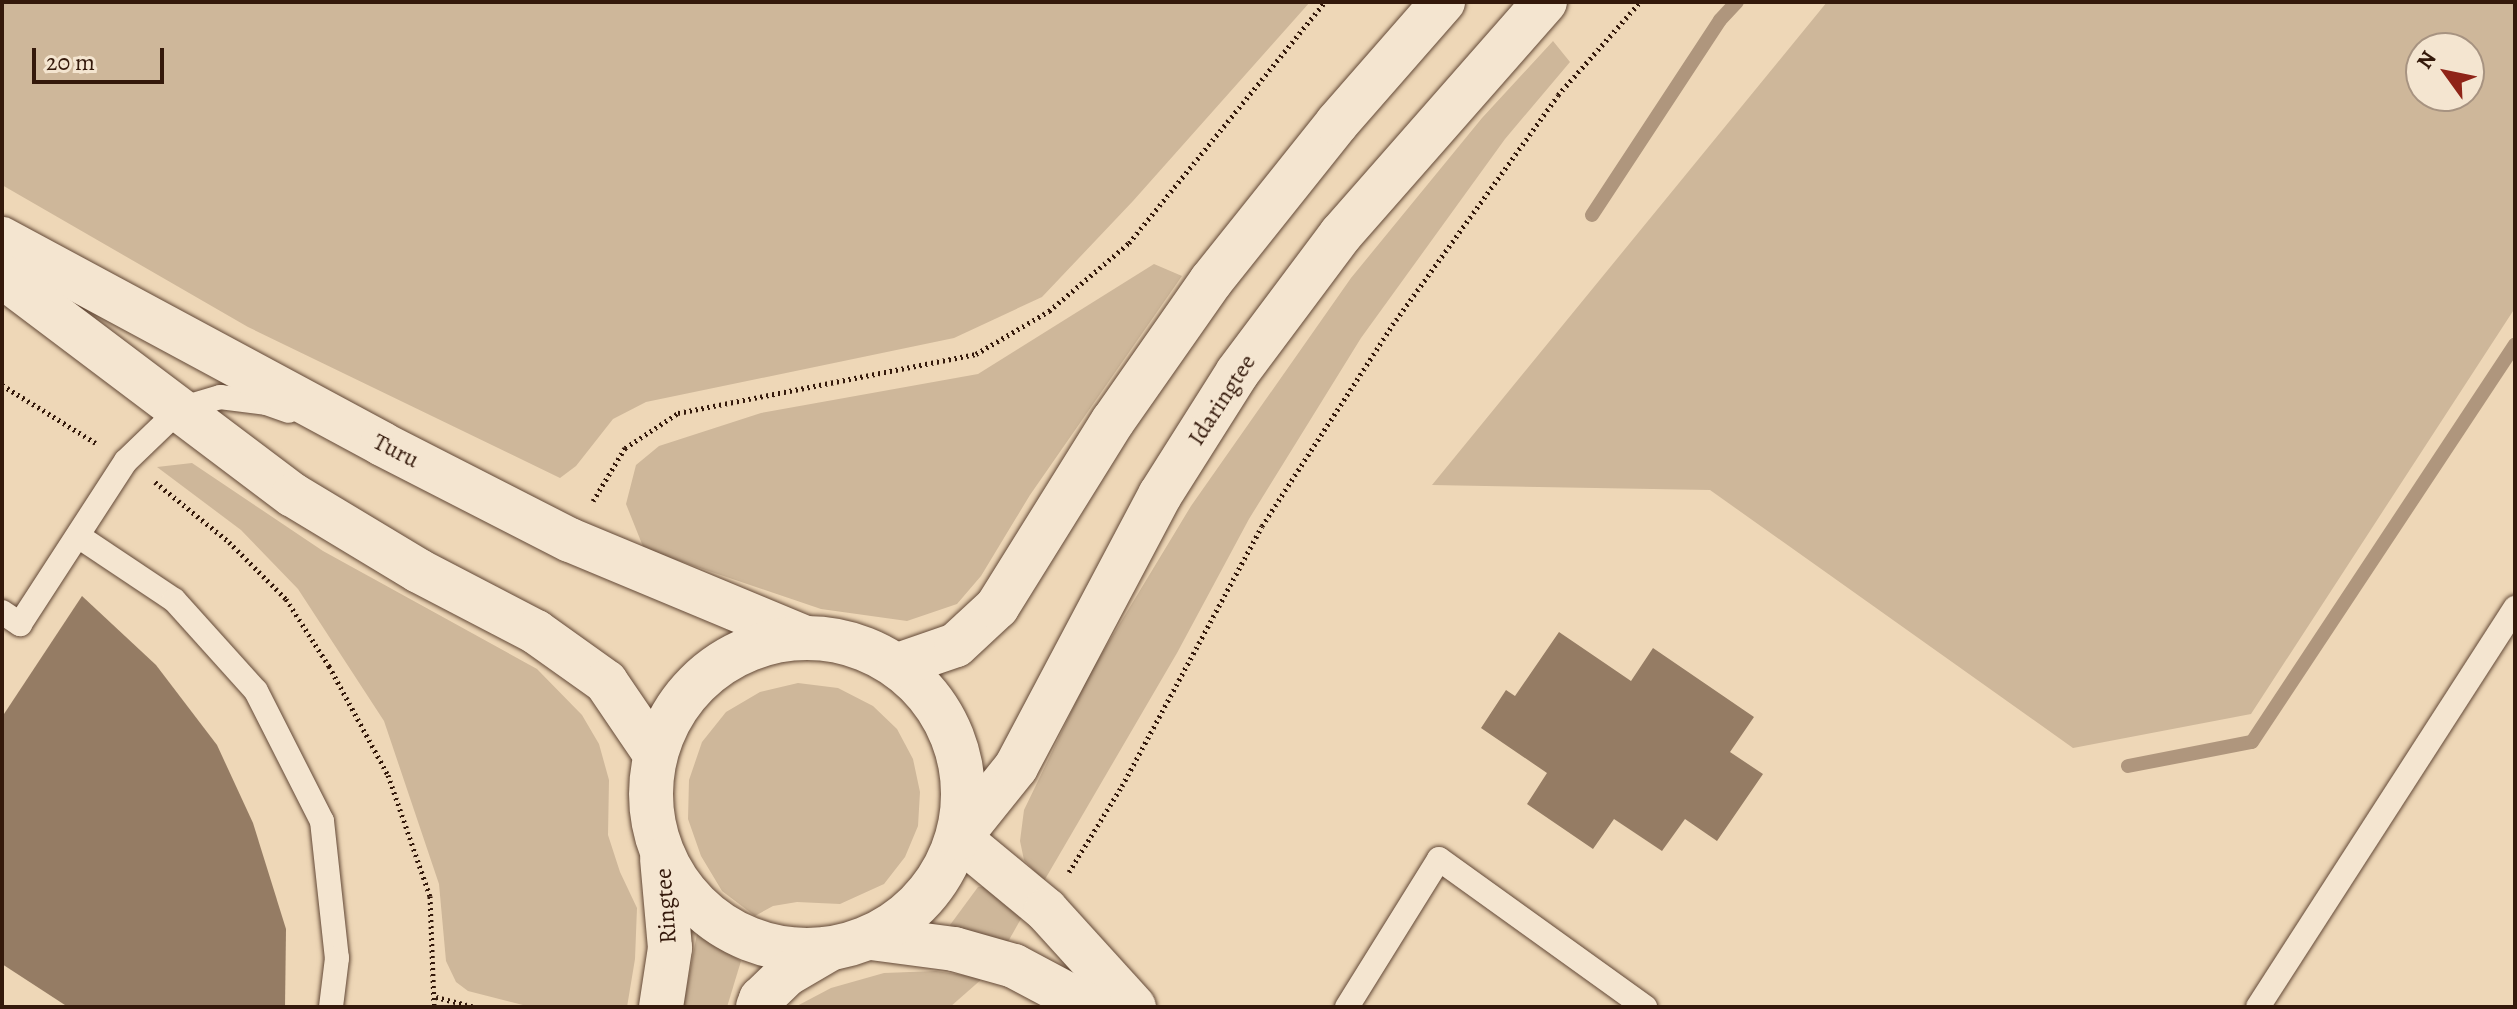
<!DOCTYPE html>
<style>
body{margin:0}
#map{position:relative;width:2517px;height:1009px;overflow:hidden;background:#eed7b7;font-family:Alegreya,serif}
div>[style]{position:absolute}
.green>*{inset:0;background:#ceb79a}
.stream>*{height:14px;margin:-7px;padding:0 7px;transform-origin:7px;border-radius:7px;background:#af967d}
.building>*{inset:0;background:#957c64}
.path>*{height:5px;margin-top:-2.5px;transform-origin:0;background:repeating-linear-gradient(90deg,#34190b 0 2px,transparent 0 6px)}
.roads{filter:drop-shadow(0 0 2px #624836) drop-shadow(0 0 2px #624836)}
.lane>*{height:24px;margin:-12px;padding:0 12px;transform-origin:12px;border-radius:12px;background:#f4e5d0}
.street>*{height:44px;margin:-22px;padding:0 22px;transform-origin:22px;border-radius:22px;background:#f4e5d0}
.secondary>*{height:44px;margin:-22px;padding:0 22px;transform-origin:22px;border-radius:22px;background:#f4e5d0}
.secondary>.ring{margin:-22px;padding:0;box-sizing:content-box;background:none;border:44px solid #f4e5d0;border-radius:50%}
span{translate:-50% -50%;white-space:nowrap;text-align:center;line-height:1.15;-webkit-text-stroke:6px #f4e5d0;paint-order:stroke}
.street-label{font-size:24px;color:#34190b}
.frame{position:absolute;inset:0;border:4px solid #34190b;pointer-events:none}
.north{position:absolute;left:2405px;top:32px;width:80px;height:80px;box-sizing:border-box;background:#f4e5d0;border:2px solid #a79381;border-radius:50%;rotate:303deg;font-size:22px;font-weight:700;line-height:32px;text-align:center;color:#34190b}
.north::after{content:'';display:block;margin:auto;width:28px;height:36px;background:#8f2418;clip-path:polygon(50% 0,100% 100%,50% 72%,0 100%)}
.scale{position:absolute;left:32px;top:48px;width:132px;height:36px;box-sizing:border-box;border:4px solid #34190b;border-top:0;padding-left:10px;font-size:24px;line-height:28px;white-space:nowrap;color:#34190b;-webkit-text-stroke:6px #f4e5d0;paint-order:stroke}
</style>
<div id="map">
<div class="green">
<i style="clip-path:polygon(2px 2px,1310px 2px,1133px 201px,1042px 297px,954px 338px,646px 402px,613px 419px,576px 466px,560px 478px,248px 327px,2px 185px)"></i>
<i style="clip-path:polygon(evenodd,1827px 2px,2515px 2px,2515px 308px,2251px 714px,2073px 748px,1710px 490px,1432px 485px,1827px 2px,2469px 48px,2469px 96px,2421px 96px,2421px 48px,2469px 48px)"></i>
<i style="clip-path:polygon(1553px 41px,1570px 62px,1505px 139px,1361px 338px,1249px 519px,1177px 653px,1044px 881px,1024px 860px,1020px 841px,1024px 810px,1090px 673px,1191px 506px,1351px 278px,1482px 118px)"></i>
<i style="clip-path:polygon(1154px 264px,1182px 276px,1030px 495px,981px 576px,957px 604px,907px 621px,821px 609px,644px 549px,626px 504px,636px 465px,659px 446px,761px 413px,978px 374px)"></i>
<i style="clip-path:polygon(192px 463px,323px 551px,537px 669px,582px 715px,599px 744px,609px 780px,608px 835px,620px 872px,637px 908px,635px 959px,627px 1007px,531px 1007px,468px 991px,456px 982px,446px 961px,439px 884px,384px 721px,298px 589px,241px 530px,157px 467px)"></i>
<i style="clip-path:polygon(798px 683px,838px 688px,873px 706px,897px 729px,913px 759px,920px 792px,918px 826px,905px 857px,884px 884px,840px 904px,797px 902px,773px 906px,755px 916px,722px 891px,701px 856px,688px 819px,689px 780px,702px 742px,726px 712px,760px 692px)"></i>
<i style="clip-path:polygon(985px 886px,1022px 917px,1005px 947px,955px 934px,950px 925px,978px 887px)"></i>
<i style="clip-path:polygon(697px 934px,741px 961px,727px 1007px,683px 1007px)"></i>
<i style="clip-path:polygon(936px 971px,983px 978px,950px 1007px,795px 1007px,831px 988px,884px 973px)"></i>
</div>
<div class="stream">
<i style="left:1592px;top:215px;width:233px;rotate:-56.7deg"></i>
<i style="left:1720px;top:20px;width:25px;rotate:-47deg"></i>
<i style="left:2128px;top:766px;width:126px;rotate:-11deg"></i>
<i style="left:2252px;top:742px;width:477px;rotate:-56.5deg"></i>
</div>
<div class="building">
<i style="clip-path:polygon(82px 596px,156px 665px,217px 745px,253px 823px,286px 929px,285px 1007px,68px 1007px,2px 964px,2px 717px)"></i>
<i style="clip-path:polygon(1559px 632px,1631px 681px,1653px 648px,1754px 717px,1730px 752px,1763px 774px,1717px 841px,1685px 819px,1662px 851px,1614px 819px,1593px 849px,1527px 804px,1547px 773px,1481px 728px,1506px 690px,1515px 696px)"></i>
</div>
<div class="path">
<i style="left:2px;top:385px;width:110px;rotate:31.7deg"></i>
<i style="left:155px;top:482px;width:95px;rotate:39deg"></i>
<i style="left:229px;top:542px;width:81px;rotate:45deg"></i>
<i style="left:286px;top:599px;width:80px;rotate:57.3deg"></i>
<i style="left:329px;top:666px;width:124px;rotate:61.6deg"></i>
<i style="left:388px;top:775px;width:128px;rotate:70.9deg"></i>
<i style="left:430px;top:896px;width:111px;rotate:87.9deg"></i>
<i style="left:593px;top:501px;width:62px;rotate:-58.9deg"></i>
<i style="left:625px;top:448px;width:64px;rotate:-33.4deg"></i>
<i style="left:678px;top:413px;width:304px;rotate:-11.2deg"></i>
<i style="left:976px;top:354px;width:85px;rotate:-30.5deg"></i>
<i style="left:1049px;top:311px;width:105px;rotate:-40.4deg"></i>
<i style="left:1129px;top:243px;width:311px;rotate:-50.9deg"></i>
<i style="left:1069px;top:872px;width:101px;rotate:-58.4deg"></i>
<i style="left:1122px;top:786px;width:295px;rotate:-61.7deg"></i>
<i style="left:1262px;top:526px;width:246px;rotate:-57deg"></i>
<i style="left:1396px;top:320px;width:277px;rotate:-54.2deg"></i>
<i style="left:1558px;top:95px;width:124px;rotate:-48.6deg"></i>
<i style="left:436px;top:997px;width:40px;rotate:14.4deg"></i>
</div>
<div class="roads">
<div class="lane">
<i style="left:78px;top:536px;width:115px;rotate:33.7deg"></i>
<i style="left:174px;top:600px;width:122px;rotate:48deg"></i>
<i style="left:256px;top:691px;width:146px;rotate:63.1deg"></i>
<i style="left:322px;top:821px;width:138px;rotate:83.8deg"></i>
<i style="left:337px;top:958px;width:49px;rotate:97deg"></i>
<i style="left:2px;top:612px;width:22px;rotate:34deg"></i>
<i style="left:20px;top:624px;width:194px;rotate:-57deg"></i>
<i style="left:126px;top:461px;width:75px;rotate:-43.9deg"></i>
<i style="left:180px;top:409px;width:42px;rotate:-16.7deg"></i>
<i style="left:220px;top:397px;width:46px;rotate:7.4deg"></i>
<i style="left:266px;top:403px;width:24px;rotate:19deg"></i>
<i style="left:1347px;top:1007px;width:174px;rotate:-58.1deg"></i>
<i style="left:1439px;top:859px;width:254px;rotate:35.7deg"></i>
<i style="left:2258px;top:1007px;width:475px;rotate:-57.2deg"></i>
</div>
<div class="street">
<i style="left:959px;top:838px;width:113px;rotate:39.6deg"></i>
<i style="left:1046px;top:910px;width:131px;rotate:47.8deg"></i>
<i style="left:871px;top:938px;width:84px;rotate:7.5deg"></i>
<i style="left:954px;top:949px;width:62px;rotate:15.8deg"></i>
<i style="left:1014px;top:966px;width:87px;rotate:28deg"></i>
</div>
<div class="secondary">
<i style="left:2px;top:239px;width:432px;rotate:28.3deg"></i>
<i style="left:382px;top:444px;width:211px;rotate:27.1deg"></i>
<i style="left:570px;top:540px;width:252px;rotate:22.6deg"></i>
<i style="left:2px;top:276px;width:364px;rotate:37deg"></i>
<i style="left:293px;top:495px;width:147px;rotate:31.1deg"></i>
<i style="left:419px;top:571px;width:132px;rotate:27.5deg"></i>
<i style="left:536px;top:632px;width:86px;rotate:35.5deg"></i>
<i style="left:606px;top:682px;width:87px;rotate:55.8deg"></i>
<i class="ring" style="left:651px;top:638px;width:268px;height:268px"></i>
<i style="left:898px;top:665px;width:61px;rotate:-19deg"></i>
<i style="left:956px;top:645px;width:56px;rotate:-42.8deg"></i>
<i style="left:997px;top:607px;width:219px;rotate:-58.1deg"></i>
<i style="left:1113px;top:421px;width:171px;rotate:-55deg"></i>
<i style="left:1211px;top:281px;width:202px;rotate:-51.4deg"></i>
<i style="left:1337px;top:123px;width:161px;rotate:-48.8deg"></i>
<i style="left:959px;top:838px;width:91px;rotate:-51.2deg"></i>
<i style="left:1016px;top:767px;width:308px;rotate:-62.1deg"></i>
<i style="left:1160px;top:495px;width:144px;rotate:-57.7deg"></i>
<i style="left:1237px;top:373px;width:174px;rotate:-53.2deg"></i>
<i style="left:1341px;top:234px;width:309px;rotate:-48.7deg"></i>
<i style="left:661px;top:1007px;width:60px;rotate:-81.3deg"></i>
<i style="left:670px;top:948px;width:89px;rotate:-95.1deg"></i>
<i style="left:758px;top:1007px;width:9px;rotate:-69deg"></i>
<i style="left:761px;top:999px;width:36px;rotate:-44deg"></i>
<i style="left:787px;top:974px;width:48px;rotate:-30.3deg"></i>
</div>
</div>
<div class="street-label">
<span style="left:1222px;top:400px;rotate:-57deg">Idaringtee</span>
<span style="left:396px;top:451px;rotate:27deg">Turu</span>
<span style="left:666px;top:906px;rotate:-94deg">Ringtee</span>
</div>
<div class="frame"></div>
<div class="north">N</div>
<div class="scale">20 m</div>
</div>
